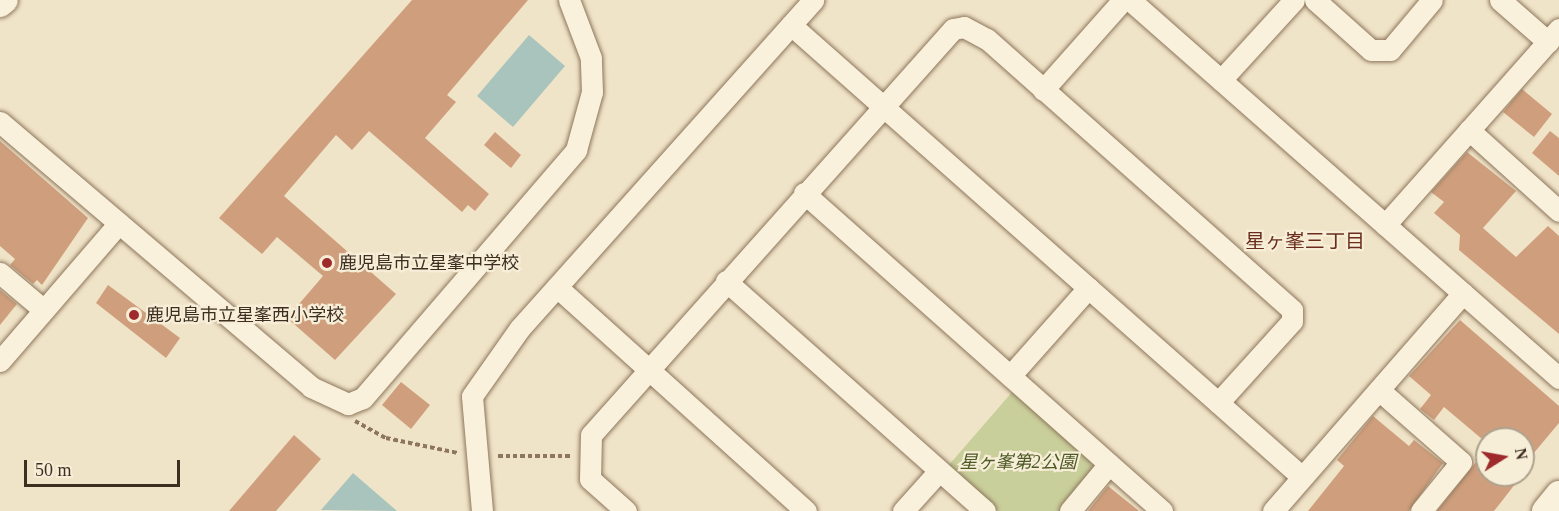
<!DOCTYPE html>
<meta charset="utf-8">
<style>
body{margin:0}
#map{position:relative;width:1559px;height:511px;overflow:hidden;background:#f0e4c8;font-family:"Times New Roman","Noto Sans JP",serif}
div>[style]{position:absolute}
.green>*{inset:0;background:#c9cf9b}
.water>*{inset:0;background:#a9c4bc}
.building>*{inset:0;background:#cf9f7d}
.path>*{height:4px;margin-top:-2px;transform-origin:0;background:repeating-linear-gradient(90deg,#8d765c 0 4.5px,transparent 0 7.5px)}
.roads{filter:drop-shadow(0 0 2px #8d765c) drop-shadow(0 0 2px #8d765c)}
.minor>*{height:21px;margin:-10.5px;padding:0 10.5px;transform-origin:10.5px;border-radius:10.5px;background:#faf1dc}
.tertiary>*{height:26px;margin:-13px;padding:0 13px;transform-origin:13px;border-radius:13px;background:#faf1dc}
.dots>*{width:16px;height:16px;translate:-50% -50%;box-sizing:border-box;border:3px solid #f7eed8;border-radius:50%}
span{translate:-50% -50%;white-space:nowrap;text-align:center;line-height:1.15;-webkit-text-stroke:4.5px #f7eed8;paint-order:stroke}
.poi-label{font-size:18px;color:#3d2e20}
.left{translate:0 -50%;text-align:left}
.park-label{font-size:18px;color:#4d5a26;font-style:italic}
.neighbourhood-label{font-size:20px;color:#6b2e1e}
.north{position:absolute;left:1475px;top:427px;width:60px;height:60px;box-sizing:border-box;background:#f7eed8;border:2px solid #ada18e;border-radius:50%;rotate:79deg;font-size:16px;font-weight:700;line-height:24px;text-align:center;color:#3d2e20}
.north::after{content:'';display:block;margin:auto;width:21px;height:27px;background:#9e2a2b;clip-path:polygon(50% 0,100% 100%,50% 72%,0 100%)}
.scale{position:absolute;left:24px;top:460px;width:156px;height:27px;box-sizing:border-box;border:3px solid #3d2e20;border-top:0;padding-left:8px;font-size:18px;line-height:21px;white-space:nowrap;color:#3d2e20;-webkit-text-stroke:4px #f7eed8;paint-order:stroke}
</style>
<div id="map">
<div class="green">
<i style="clip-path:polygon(1013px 391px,1090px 460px,1093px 471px,1060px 511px,998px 511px,948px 466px)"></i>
</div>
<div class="water">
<i style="clip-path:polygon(529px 35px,565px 66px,513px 127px,477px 96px)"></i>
<i style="clip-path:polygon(353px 473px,397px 511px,321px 510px)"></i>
</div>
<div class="building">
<i style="clip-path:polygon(412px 0,528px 0,447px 95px,456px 102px,425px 138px,489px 194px,475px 211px,468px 205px,462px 212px,369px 131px,352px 150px,336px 135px,284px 196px,396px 294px,335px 360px,287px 318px,323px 276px,277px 237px,262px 254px,219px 218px)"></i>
<i style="clip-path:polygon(1522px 89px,1552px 114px,1534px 137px,1503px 112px)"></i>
<i style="clip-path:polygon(1550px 131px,1559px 138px,1559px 176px,1532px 153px)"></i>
<i style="clip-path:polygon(495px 132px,521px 155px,511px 168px,484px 145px)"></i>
<i style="clip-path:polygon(0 141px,88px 218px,42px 285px,37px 280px,33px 284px,10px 265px,15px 259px,0 246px)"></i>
<i style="clip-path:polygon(1467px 152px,1516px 191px,1483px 228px,1516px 257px,1548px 226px,1559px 236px,1559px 334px,1459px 250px,1460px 235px,1434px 213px,1444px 202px,1431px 192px)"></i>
<i style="clip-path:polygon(108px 285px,180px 338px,166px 358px,96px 303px)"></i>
<i style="clip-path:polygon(0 290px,17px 304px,0 325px)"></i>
<i style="clip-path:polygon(1460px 320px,1559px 406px,1559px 423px,1523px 466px,1523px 439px,1482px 439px,1444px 407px,1434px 420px,1420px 409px,1431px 395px,1409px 376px)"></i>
<i style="clip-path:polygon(401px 382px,430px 405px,411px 429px,382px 405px)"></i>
<i style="clip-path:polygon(1373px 416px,1409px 446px,1414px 440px,1443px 463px,1409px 511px,1308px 511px,1344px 466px,1337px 460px)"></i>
<i style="clip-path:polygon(294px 435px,321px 459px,276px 511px,229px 511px)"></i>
<i style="clip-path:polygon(1487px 448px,1487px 475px,1522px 475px,1502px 501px,1494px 511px,1437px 511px)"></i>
<i style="clip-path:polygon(1108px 486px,1139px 511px,1088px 511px)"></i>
</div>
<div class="path">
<i style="left:355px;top:421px;width:35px;rotate:29deg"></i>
<i style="left:386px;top:438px;width:74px;rotate:11.8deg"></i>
<i style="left:498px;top:456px;width:73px"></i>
</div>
<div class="roads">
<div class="minor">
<i style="left:1130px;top:0;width:572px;rotate:41.38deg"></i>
<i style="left:1315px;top:0;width:75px;rotate:41.8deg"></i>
<i style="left:1371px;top:50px;width:19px"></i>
<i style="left:1390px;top:50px;width:65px;rotate:-50deg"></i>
<i style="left:1500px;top:0;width:64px;rotate:41.2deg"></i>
<i style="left:791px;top:25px;width:682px;rotate:41.49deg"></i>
<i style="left:1221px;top:80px;width:108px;rotate:-47.6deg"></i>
<i style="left:1043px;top:90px;width:120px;rotate:-48.4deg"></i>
<i style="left:0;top:122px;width:409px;rotate:40.4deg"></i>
<i style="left:311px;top:387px;width:41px;rotate:24.7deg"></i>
<i style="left:348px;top:404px;width:16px;rotate:-22deg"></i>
<i style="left:363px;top:398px;width:327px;rotate:-49.3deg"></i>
<i style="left:576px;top:150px;width:60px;rotate:-74.6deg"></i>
<i style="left:592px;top:92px;width:34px;rotate:-92deg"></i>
<i style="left:591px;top:58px;width:62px;rotate:-110.8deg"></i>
<i style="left:1469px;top:130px;width:121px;rotate:42deg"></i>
<i style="left:804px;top:193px;width:479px;rotate:41.6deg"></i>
<i style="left:1385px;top:225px;width:262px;rotate:-48.4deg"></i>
<i style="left:0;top:273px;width:57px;rotate:40.1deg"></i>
<i style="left:726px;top:281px;width:346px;rotate:41.6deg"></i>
<i style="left:557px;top:287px;width:335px;rotate:42deg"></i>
<i style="left:0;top:361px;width:182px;rotate:-49.2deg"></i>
<i style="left:1010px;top:376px;width:118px;rotate:-48.4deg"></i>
<i style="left:1379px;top:390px;width:109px;rotate:41.3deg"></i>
<i style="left:1461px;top:462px;width:63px;rotate:129.2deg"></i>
<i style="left:482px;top:511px;width:115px;rotate:-95deg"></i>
<i style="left:472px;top:396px;width:83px;rotate:-54.8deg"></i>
<i style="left:520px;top:328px;width:440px;rotate:-48.2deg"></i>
<i style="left:626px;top:511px;width:48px;rotate:-138.4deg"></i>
<i style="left:590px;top:479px;width:44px;rotate:-88.7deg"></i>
<i style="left:591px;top:435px;width:544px;rotate:-48.28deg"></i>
<i style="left:953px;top:29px;width:11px;rotate:-10deg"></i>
<i style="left:964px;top:27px;width:26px;rotate:28deg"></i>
<i style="left:987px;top:39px;width:408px;rotate:41.6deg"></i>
<i style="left:1292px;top:310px;width:11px;rotate:90deg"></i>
<i style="left:1292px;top:321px;width:110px;rotate:132.1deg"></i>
<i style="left:903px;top:511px;width:54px;rotate:-48deg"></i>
<i style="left:1070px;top:511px;width:61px;rotate:-50.3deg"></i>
<i style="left:1273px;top:511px;width:289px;rotate:-48.9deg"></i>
</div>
<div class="tertiary">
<i style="left:0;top:4px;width:6px;rotate:-39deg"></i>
<i style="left:1545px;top:511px;width:22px;rotate:-51deg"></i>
</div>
</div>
<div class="dots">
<i style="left:327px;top:263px;background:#9e2a2b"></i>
<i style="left:134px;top:315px;background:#9e2a2b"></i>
</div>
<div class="poi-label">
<span class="left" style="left:339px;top:263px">鹿児島市立星峯中学校</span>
<span class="left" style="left:146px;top:315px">鹿児島市立星峯西小学校</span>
</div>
<div class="park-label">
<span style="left:1018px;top:462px">星ヶ峯第2公園</span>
</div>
<div class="neighbourhood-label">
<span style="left:1305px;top:241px">星ヶ峯三丁目</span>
</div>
<div class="north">N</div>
<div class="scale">50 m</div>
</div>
